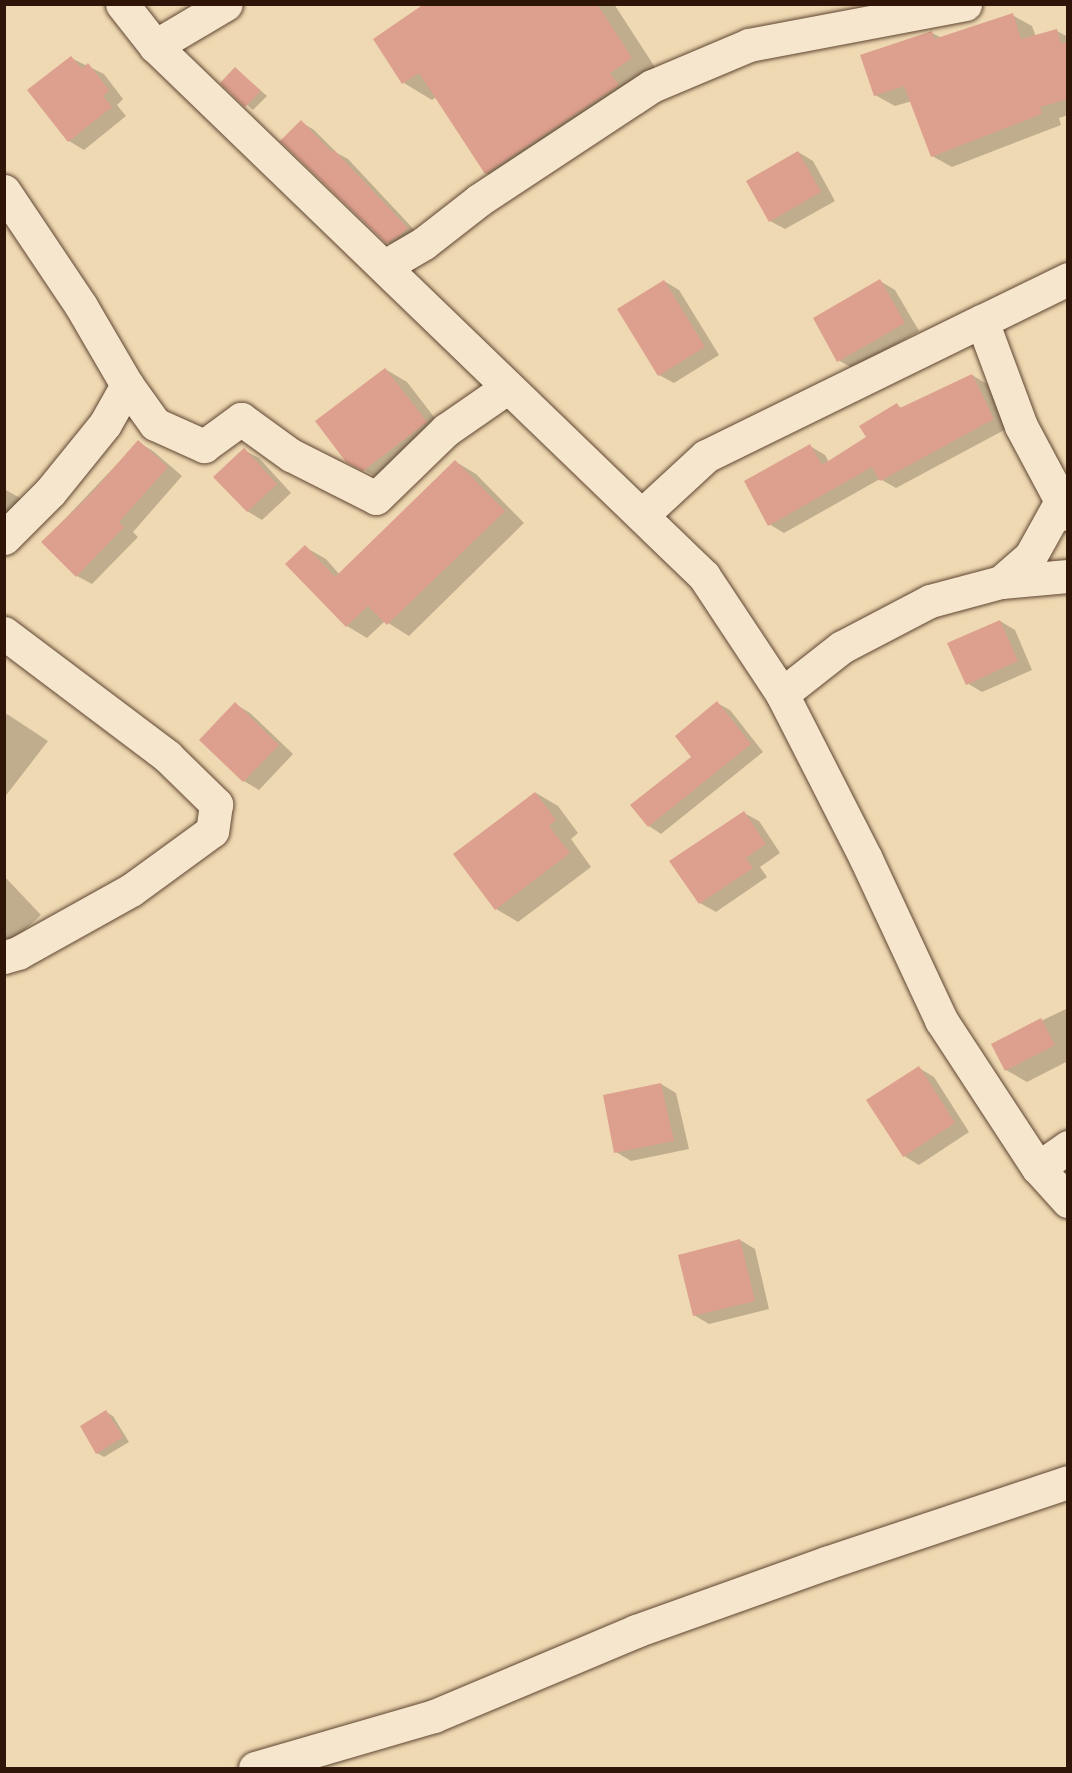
<!DOCTYPE html>
<style>
body{margin:0}
#map{position:relative;width:1072px;height:1773px;overflow:hidden;background:#efd9b2;font-family:"EB Garamond",serif}
div>[style]{position:absolute}
.shadow>*{inset:0;background:#0003}
.building>*{inset:0;background:#dea08e}
.roads{filter:drop-shadow(0 0 2px #5f4532) drop-shadow(0 0 2px #5f4532)}
.minor>*{height:33px;margin:-16.5px;padding:0 16.5px;transform-origin:16.5px;border-radius:16.5px;background:#f5e6cd}
span{translate:-50% -50%;white-space:nowrap;text-align:center;line-height:1.15;-webkit-text-stroke:5px #f5e6cd;paint-order:stroke}
.frame{position:absolute;inset:0;border:6px solid #2f1408;pointer-events:none}
</style>
<div id="map">
<div class="shadow">
<i style="clip-path:polygon(427px 4px,614px 4px,660px 75px,514px 189px,486px 173px,436px 97px,432px 100px,404px 83px,375px 39px)"></i>
<i style="clip-path:polygon(1012px 15px,1032px 26px,1036px 37px,1057px 31px,1068px 37px,1068px 115px,1059px 118px,1061px 125px,952px 167px,932px 156px,912px 101px,895px 106px,875px 95px,932px 33px,942px 38px)"></i>
<i style="clip-path:polygon(71px 58px,104px 74px,123px 99px,117px 105px,126px 116px,84px 150px,69px 141px,29px 91px)"></i>
<i style="clip-path:polygon(236px 69px,267px 96px,253px 110px,222px 83px)"></i>
<i style="clip-path:polygon(301px 122px,314px 130px,337px 153px,348px 159px,420px 236px,401px 250px,387px 242px)"></i>
<i style="clip-path:polygon(798px 152px,813px 161px,835px 201px,785px 229px,770px 221px)"></i>
<i style="clip-path:polygon(664px 281px,679px 290px,719px 355px,674px 383px,659px 375px)"></i>
<i style="clip-path:polygon(880px 281px,895px 290px,919px 331px,854px 369px,838px 360px)"></i>
<i style="clip-path:polygon(385px 369px,407px 382px,448px 435px,387px 482px,347px 461px)"></i>
<i style="clip-path:polygon(972px 375px,987px 384px,1008px 428px,896px 488px,880px 479px,784px 533px,769px 524px,810px 446px,825px 455px,829px 462px,868px 438px,897px 405px,903px 409px)"></i>
<i style="clip-path:polygon(138px 442px,153px 451px,182px 476px,133px 532px,138px 537px,92px 584px,77px 576px,43px 542px)"></i>
<i style="clip-path:polygon(244px 450px,259px 458px,291px 493px,262px 520px,247px 511px)"></i>
<i style="clip-path:polygon(456px 462px,476px 474px,524px 523px,409px 636px,385px 621px,367px 638px,347px 626px,305px 547px,326px 559px,340px 575px)"></i>
<i style="clip-path:polygon(4px 489px,29px 503px,4px 536px)"></i>
<i style="clip-path:polygon(1000px 621px,1015px 630px,1032px 670px,982px 692px,967px 683px)"></i>
<i style="clip-path:polygon(717px 703px,730px 710px,763px 752px,661px 834px,649px 826px,693px 757px)"></i>
<i style="clip-path:polygon(235px 704px,250px 713px,293px 754px,259px 790px,244px 781px)"></i>
<i style="clip-path:polygon(7px 714px,48px 741px,4px 798px,4px 717px)"></i>
<i style="clip-path:polygon(536px 793px,558px 806px,578px 833px,571px 839px,591px 867px,518px 922px,496px 909px)"></i>
<i style="clip-path:polygon(744px 813px,759px 821px,780px 853px,760px 867px,767px 877px,716px 912px,700px 903px)"></i>
<i style="clip-path:polygon(4px 876px,41px 915px,4px 949px)"></i>
<i style="clip-path:polygon(1068px 1008px,1068px 1061px,1027px 1082px,1006px 1070px,993px 1044px)"></i>
<i style="clip-path:polygon(919px 1068px,934px 1077px,969px 1132px,919px 1165px,904px 1156px)"></i>
<i style="clip-path:polygon(661px 1084px,676px 1093px,689px 1149px,631px 1161px,616px 1152px)"></i>
<i style="clip-path:polygon(740px 1240px,755px 1249px,769px 1309px,709px 1324px,694px 1315px)"></i>
<i style="clip-path:polygon(106px 1412px,113px 1416px,129px 1442px,104px 1457px,97px 1453px)"></i>
</div>
<div class="building">
<i style="clip-path:polygon(424px 4px,597px 4px,632px 58px,610px 73px,619px 85px,485px 174px,419px 73px,402px 84px,373px 39px)"></i>
<i style="clip-path:polygon(1013px 13px,1021px 39px,1057px 29px,1061px 44px,1068px 42px,1068px 99px,1040px 107px,1042px 114px,931px 157px,904px 86px,874px 96px,860px 55px,932px 31px,934px 39px)"></i>
<i style="clip-path:polygon(71px 56px,82px 69px,88px 63px,109px 90px,103px 96px,112px 107px,68px 142px,27px 90px)"></i>
<i style="clip-path:polygon(235px 67px,261px 91px,245px 107px,220px 83px)"></i>
<i style="clip-path:polygon(301px 120px,332px 152px,334px 150px,408px 228px,399px 236px,386px 243px,280px 141px)"></i>
<i style="clip-path:polygon(798px 151px,821px 192px,769px 222px,746px 181px)"></i>
<i style="clip-path:polygon(880px 279px,905px 323px,837px 362px,813px 318px)"></i>
<i style="clip-path:polygon(664px 280px,705px 347px,658px 376px,617px 309px)"></i>
<i style="clip-path:polygon(385px 368px,427px 422px,363px 471px,346px 462px,315px 421px)"></i>
<i style="clip-path:polygon(972px 374px,994px 419px,880px 481px,872px 467px,768px 526px,744px 481px,810px 444px,822px 465px,866px 437px,859px 426px,897px 403px,900px 408px)"></i>
<i style="clip-path:polygon(138px 440px,168px 467px,119px 522px,124px 527px,76px 577px,41px 542px,90px 495px)"></i>
<i style="clip-path:polygon(244px 448px,277px 484px,247px 512px,213px 477px)"></i>
<i style="clip-path:polygon(455px 460px,505px 511px,387px 625px,368px 606px,346px 627px,285px 564px,305px 545px,335px 577px)"></i>
<i style="clip-path:polygon(1000px 620px,1018px 661px,966px 685px,947px 643px)"></i>
<i style="clip-path:polygon(717px 701px,751px 744px,648px 827px,630px 805px,691px 757px,675px 736px)"></i>
<i style="clip-path:polygon(235px 702px,279px 745px,243px 782px,199px 740px)"></i>
<i style="clip-path:polygon(535px 792px,556px 820px,549px 826px,570px 853px,495px 910px,453px 854px)"></i>
<i style="clip-path:polygon(744px 811px,766px 844px,746px 858px,753px 868px,699px 904px,669px 861px)"></i>
<i style="clip-path:polygon(1041px 1018px,1055px 1045px,1005px 1071px,991px 1044px)"></i>
<i style="clip-path:polygon(919px 1066px,955px 1123px,903px 1157px,866px 1100px)"></i>
<i style="clip-path:polygon(661px 1083px,674px 1141px,614px 1153px,603px 1095px)"></i>
<i style="clip-path:polygon(740px 1239px,755px 1301px,693px 1316px,678px 1255px)"></i>
<i style="clip-path:polygon(106px 1410px,123px 1437px,96px 1454px,80px 1426px)"></i>
</div>
<div class="roads">
<div class="minor">
<i style="left:122px;top:4px;width:53px;rotate:51.8deg"></i>
<i style="left:155px;top:46px;width:763px;rotate:43.99deg"></i>
<i style="left:704px;top:576px;width:141px;rotate:56.5deg"></i>
<i style="left:782px;top:694px;width:185px;rotate:63deg"></i>
<i style="left:866px;top:859px;width:178px;rotate:65deg"></i>
<i style="left:941px;top:1020px;width:177px;rotate:56.8deg"></i>
<i style="left:1038px;top:1168px;width:45px;rotate:47.7deg"></i>
<i style="left:155px;top:46px;width:82px;rotate:-30.6deg"></i>
<i style="left:4px;top:191px;width:138px;rotate:56.2deg"></i>
<i style="left:81px;top:306px;width:91px;rotate:59.8deg"></i>
<i style="left:127px;top:385px;width:48px;rotate:54.3deg"></i>
<i style="left:155px;top:424px;width:54px;rotate:24.2deg"></i>
<i style="left:204px;top:446px;width:46px;rotate:-36.1deg"></i>
<i style="left:241px;top:419px;width:62px;rotate:35.8deg"></i>
<i style="left:291px;top:455px;width:95px;rotate:26.8deg"></i>
<i style="left:376px;top:498px;width:98px;rotate:-44.2deg"></i>
<i style="left:446px;top:430px;width:75px;rotate:-34.7deg"></i>
<i style="left:385px;top:266px;width:45px;rotate:-30.5deg"></i>
<i style="left:424px;top:243px;width:70px;rotate:-38deg"></i>
<i style="left:479px;top:200px;width:207px;rotate:-33.4deg"></i>
<i style="left:652px;top:86px;width:105px;rotate:-22.9deg"></i>
<i style="left:749px;top:45px;width:220px;rotate:-10.7deg"></i>
<i style="left:1068px;top:279px;width:96px;rotate:154deg"></i>
<i style="left:982px;top:321px;width:112px;rotate:69.6deg"></i>
<i style="left:1021px;top:426px;width:100px;rotate:61.9deg"></i>
<i style="left:642px;top:515px;width:87px;rotate:-42.7deg"></i>
<i style="left:706px;top:456px;width:307px;rotate:-26.1deg"></i>
<i style="left:4px;top:538px;width:65px;rotate:-45deg"></i>
<i style="left:50px;top:492px;width:87px;rotate:-51deg"></i>
<i style="left:105px;top:424px;width:45px;rotate:-60.6deg"></i>
<i style="left:1001px;top:582px;width:38px;rotate:-41deg"></i>
<i style="left:1030px;top:557px;width:62px;rotate:-60.9deg"></i>
<i style="left:4px;top:633px;width:204px;rotate:37deg"></i>
<i style="left:167px;top:756px;width:69px;rotate:44.4deg"></i>
<i style="left:216px;top:804px;width:27px;rotate:98deg"></i>
<i style="left:212px;top:831px;width:100px;rotate:143.9deg"></i>
<i style="left:131px;top:890px;width:129px;rotate:150.9deg"></i>
<i style="left:18px;top:953px;width:15px;rotate:164deg"></i>
<i style="left:782px;top:694px;width:76px;rotate:-38.1deg"></i>
<i style="left:842px;top:647px;width:99px;rotate:-27.6deg"></i>
<i style="left:930px;top:601px;width:73px;rotate:-15deg"></i>
<i style="left:1001px;top:582px;width:67px;rotate:-5.1deg"></i>
<i style="left:1038px;top:1168px;width:37px;rotate:-35deg"></i>
<i style="left:255px;top:1768px;width:186px;rotate:-16.2deg"></i>
<i style="left:434px;top:1716px;width:219px;rotate:-22.8deg"></i>
<i style="left:636px;top:1631px;width:202px;rotate:-19.7deg"></i>
<i style="left:826px;top:1563px;width:255px;rotate:-18.5deg"></i>
</div>
</div>
<div class="frame"></div>
</div>
